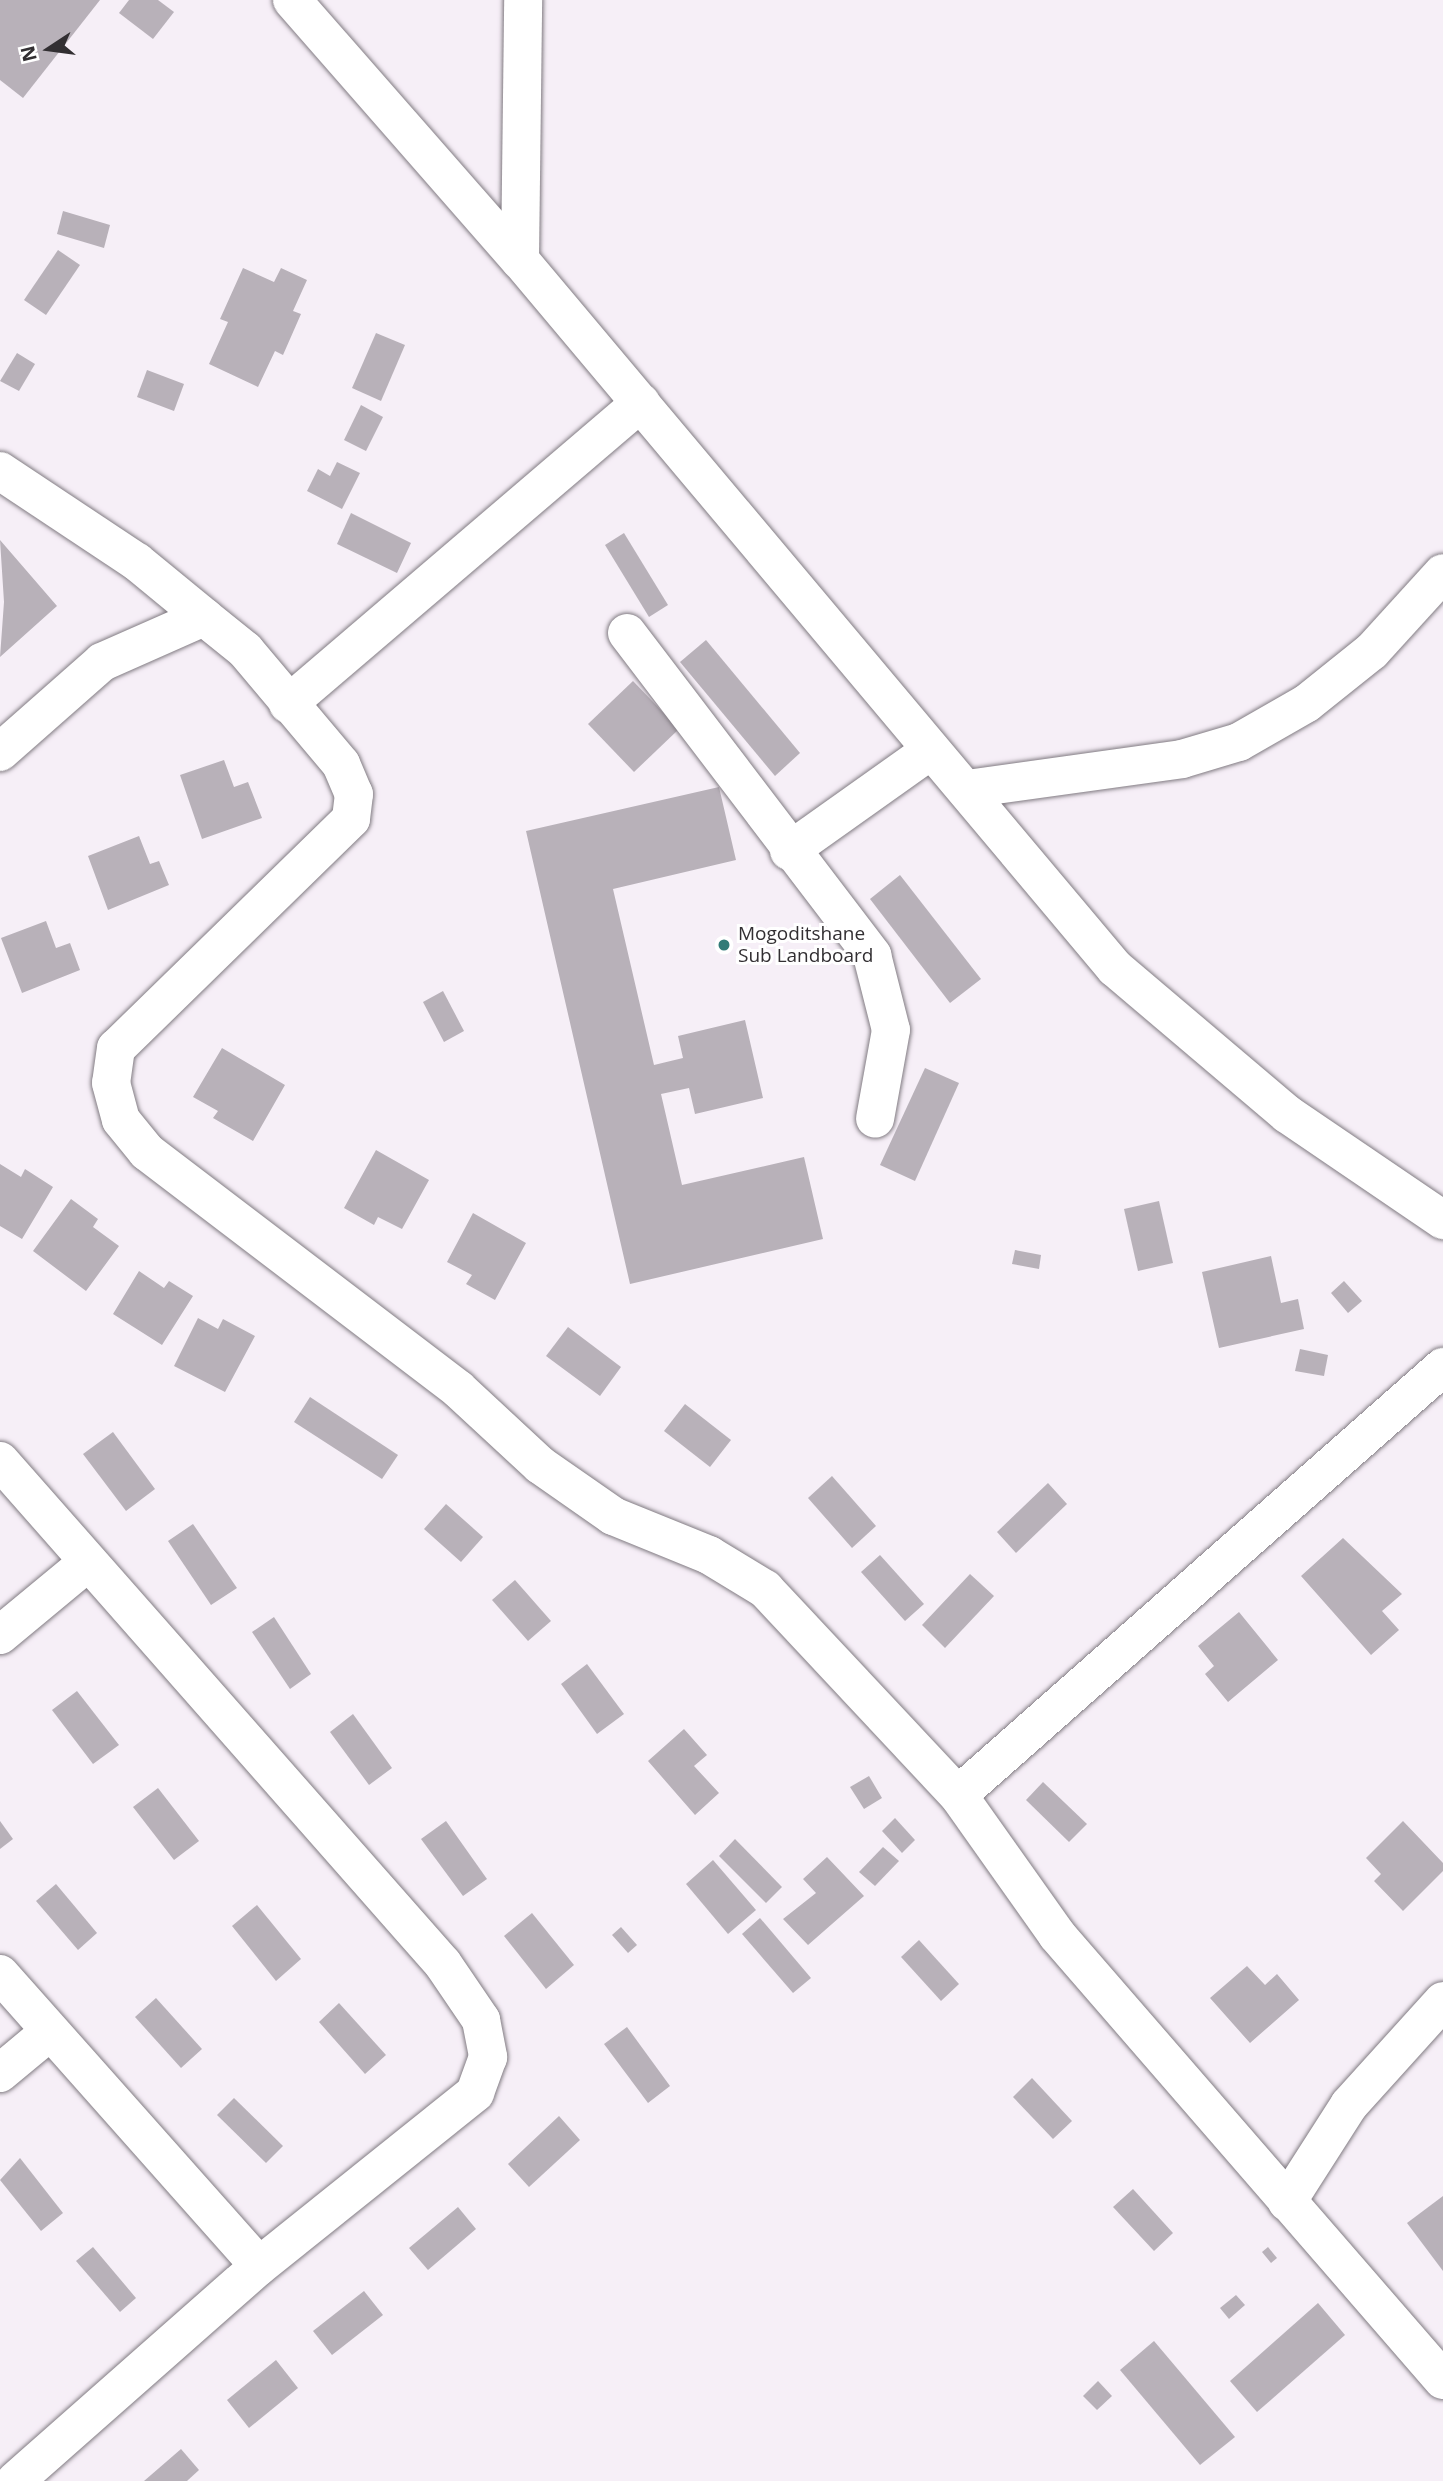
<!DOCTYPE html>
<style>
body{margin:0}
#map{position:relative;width:1443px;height:2481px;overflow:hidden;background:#f6eff7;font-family:"Open Sans",sans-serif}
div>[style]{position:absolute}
.building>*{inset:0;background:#b8b1b9}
.roads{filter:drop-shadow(0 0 2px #817b82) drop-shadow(0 0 2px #817b82)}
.minor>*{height:38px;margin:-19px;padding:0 19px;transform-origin:19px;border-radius:19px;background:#fff}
.dots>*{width:19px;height:19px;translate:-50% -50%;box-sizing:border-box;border:4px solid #fff;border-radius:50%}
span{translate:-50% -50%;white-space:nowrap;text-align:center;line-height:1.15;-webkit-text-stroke:6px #fff;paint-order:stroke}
.poi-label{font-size:19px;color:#322f32}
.left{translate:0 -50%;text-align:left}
.north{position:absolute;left:14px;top:14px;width:70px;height:70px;-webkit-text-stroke:5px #fff;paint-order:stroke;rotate:257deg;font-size:19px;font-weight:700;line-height:28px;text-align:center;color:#322f32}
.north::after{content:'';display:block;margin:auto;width:24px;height:32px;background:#322f32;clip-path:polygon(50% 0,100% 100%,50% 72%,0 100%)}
</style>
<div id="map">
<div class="building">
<i style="clip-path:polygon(0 0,100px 0,23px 98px,0 80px)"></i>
<i style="clip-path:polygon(129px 0,158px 0,174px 12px,153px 39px,119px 13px)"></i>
<i style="clip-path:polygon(63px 211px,110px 225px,104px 248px,57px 234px)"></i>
<i style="clip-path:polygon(58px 250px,80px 265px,46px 315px,24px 300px)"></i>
<i style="clip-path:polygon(243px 268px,274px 282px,281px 268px,307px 280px,293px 311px,301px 314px,283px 355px,275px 351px,258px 387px,209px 364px,228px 322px,220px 319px)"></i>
<i style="clip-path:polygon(376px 333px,405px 345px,381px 401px,352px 388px)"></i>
<i style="clip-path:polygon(17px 353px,35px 364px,19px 391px,0 381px)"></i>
<i style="clip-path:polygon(147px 370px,184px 384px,174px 411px,137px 397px)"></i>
<i style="clip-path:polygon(361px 405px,383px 417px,366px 451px,344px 440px)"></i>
<i style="clip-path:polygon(337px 462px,360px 473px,342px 509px,307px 491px,318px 469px,330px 476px)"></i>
<i style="clip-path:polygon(351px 513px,411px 543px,397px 573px,337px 544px)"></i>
<i style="clip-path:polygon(624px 533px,668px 605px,649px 617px,605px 545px)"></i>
<i style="clip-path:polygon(0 540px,57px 606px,0 657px,4px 602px)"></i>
<i style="clip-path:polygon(706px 640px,800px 753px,775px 776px,680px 662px)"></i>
<i style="clip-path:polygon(633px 681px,679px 729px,634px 772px,588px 724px)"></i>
<i style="clip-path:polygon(224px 760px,234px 787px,248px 782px,262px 818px,202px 839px,180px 775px)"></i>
<i style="clip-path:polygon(719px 787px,736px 860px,613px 889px,654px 1065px,683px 1058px,678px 1036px,745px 1020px,763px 1098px,695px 1114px,689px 1088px,661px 1094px,682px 1185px,804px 1157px,823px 1239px,630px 1284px,526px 831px)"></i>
<i style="clip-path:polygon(139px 836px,150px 864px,159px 861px,169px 885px,108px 910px,88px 856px)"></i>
<i style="clip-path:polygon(900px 875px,981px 979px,950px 1003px,870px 899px)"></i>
<i style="clip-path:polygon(46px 921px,56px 948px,70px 943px,80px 970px,22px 993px,1px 938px)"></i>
<i style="clip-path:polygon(443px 991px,464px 1031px,444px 1042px,423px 1002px)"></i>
<i style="clip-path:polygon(222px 1048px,285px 1085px,253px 1141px,213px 1118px,218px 1111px,193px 1097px)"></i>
<i style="clip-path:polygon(925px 1068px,959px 1083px,915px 1181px,880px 1165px)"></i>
<i style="clip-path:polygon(376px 1150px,429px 1180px,402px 1229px,378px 1217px,374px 1225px,344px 1208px)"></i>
<i style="clip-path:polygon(0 1164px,21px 1177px,25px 1169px,53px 1187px,22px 1239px,0 1226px)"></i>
<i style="clip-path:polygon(71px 1199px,98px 1219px,93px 1227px,119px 1246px,86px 1291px,33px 1251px)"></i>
<i style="clip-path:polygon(1159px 1201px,1173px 1263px,1138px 1271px,1124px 1209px)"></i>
<i style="clip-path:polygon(473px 1213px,526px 1243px,495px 1300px,466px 1284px,472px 1275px,447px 1262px)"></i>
<i style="clip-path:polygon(1015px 1250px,1041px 1255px,1039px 1269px,1012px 1264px)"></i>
<i style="clip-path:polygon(1271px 1256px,1281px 1303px,1298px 1299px,1304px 1329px,1219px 1348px,1202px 1272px)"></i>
<i style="clip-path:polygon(139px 1271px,164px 1288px,169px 1281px,193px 1296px,162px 1345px,113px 1314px)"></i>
<i style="clip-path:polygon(1344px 1281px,1362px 1301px,1348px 1313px,1331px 1293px)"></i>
<i style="clip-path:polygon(198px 1318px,218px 1329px,223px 1319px,255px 1336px,225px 1392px,174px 1366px)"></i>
<i style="clip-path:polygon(568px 1327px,621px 1367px,600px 1396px,546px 1356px)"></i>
<i style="clip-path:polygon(1300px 1349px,1328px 1355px,1324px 1376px,1295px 1371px)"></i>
<i style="clip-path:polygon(310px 1397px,398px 1455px,382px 1479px,294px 1422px)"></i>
<i style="clip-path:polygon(685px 1404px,731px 1440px,710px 1467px,664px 1431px)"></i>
<i style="clip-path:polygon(113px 1432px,155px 1489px,126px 1511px,83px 1454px)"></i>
<i style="clip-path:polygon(832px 1476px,876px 1526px,852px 1548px,808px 1498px)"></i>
<i style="clip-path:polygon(1048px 1483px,1067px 1504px,1016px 1553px,997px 1532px)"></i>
<i style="clip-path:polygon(446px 1504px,483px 1537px,461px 1562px,424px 1529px)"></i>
<i style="clip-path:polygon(193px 1524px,237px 1588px,211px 1605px,168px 1541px)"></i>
<i style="clip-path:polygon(1343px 1538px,1402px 1594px,1382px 1611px,1399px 1630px,1371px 1655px,1301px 1576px)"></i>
<i style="clip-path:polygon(880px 1555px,924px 1604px,905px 1621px,861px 1572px)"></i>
<i style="clip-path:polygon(970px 1574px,994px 1596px,945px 1648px,922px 1625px)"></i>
<i style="clip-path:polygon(515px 1580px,551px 1621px,528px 1641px,492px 1600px)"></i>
<i style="clip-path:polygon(1239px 1612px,1278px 1660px,1228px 1702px,1205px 1674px,1214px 1666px,1198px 1646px)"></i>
<i style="clip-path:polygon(274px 1617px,311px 1674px,290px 1689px,252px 1632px)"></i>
<i style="clip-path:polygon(587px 1664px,624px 1714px,597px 1734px,561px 1684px)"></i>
<i style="clip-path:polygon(77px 1691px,119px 1745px,93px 1764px,52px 1710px)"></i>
<i style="clip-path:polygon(353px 1714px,392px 1768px,369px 1785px,330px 1732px)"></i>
<i style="clip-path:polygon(684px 1729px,707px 1755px,694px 1766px,719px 1793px,695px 1815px,648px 1761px)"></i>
<i style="clip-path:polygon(869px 1776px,882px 1798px,864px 1809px,850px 1787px)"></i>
<i style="clip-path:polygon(1043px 1782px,1087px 1824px,1069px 1842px,1026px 1800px)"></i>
<i style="clip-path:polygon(158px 1788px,199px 1841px,174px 1860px,133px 1807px)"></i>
<i style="clip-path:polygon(895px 1818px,915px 1840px,902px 1853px,882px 1831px)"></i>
<i style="clip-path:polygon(0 1821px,13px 1839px,0 1849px)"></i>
<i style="clip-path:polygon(446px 1821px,487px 1879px,463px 1896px,421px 1839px)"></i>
<i style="clip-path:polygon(1403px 1821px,1443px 1863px,1443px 1871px,1403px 1911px,1374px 1881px,1381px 1874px,1366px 1858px)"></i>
<i style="clip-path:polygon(735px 1839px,782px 1887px,766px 1903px,719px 1856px)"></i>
<i style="clip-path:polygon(883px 1847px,899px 1861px,875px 1886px,859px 1872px)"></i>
<i style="clip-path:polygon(827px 1857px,864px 1896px,808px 1945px,783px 1919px,816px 1893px,803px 1879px)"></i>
<i style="clip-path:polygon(713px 1860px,756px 1910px,728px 1934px,686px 1884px)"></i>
<i style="clip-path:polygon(56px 1884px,97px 1933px,78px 1950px,36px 1901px)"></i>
<i style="clip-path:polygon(257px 1905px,301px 1959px,276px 1981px,232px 1926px)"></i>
<i style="clip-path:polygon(532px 1913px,574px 1965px,546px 1989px,504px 1936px)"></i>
<i style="clip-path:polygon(760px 1918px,811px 1978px,793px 1993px,742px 1934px)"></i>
<i style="clip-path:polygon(621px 1927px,637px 1945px,628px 1953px,612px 1935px)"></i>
<i style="clip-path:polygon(919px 1940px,959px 1984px,941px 2001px,901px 1957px)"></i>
<i style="clip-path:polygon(1247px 1966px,1265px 1985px,1277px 1974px,1299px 2000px,1250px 2043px,1210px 1998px)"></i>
<i style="clip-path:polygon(156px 1998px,202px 2049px,181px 2068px,135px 2017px)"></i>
<i style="clip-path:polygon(339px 2003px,386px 2055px,365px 2074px,319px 2022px)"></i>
<i style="clip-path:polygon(627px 2027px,670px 2086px,648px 2103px,604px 2044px)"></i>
<i style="clip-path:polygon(1032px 2078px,1072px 2121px,1053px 2139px,1013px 2097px)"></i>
<i style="clip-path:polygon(234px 2098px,283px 2146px,266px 2163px,217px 2115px)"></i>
<i style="clip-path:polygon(559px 2116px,580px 2140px,529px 2187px,508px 2164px)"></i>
<i style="clip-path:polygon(20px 2158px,63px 2213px,41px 2231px,0 2180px)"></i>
<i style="clip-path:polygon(1133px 2189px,1173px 2233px,1154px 2251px,1113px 2207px)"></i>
<i style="clip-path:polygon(1443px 2196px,1443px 2271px,1407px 2223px)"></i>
<i style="clip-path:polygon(458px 2207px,476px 2229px,428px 2270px,409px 2248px)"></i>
<i style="clip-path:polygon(93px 2247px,136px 2298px,120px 2312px,76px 2261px)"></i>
<i style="clip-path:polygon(1268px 2247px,1277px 2258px,1271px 2263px,1262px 2252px)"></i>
<i style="clip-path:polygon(364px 2291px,383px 2315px,332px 2355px,313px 2331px)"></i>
<i style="clip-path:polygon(1236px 2295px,1245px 2305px,1229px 2319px,1220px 2308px)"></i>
<i style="clip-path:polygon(1318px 2303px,1345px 2335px,1257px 2412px,1230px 2381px)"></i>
<i style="clip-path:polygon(1154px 2341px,1235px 2437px,1200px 2465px,1120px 2370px)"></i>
<i style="clip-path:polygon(276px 2360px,298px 2388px,249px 2428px,227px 2400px)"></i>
<i style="clip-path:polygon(1098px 2381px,1112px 2396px,1097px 2410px,1083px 2396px)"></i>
<i style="clip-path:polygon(181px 2449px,199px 2470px,187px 2481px,144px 2481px)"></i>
</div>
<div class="roads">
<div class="minor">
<i style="left:292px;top:0;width:346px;rotate:48.8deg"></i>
<i style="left:520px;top:260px;width:925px;rotate:49.96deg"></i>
<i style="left:1115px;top:968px;width:226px;rotate:40.3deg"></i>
<i style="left:1287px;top:1114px;width:189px;rotate:34.2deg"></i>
<i style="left:520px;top:260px;width:260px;rotate:-89.3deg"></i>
<i style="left:0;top:471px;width:164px;rotate:33.6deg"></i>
<i style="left:137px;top:562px;width:87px;rotate:39.4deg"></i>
<i style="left:627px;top:633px;width:405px;rotate:52.7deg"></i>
<i style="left:872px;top:955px;width:77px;rotate:75.8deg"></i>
<i style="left:891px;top:1030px;width:90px;rotate:100.2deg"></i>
<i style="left:288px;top:704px;width:464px;rotate:-40.5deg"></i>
<i style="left:0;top:752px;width:136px;rotate:-41.4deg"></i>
<i style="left:102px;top:662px;width:111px;rotate:-23.8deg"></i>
<i style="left:204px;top:617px;width:53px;rotate:38.8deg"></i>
<i style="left:245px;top:650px;width:149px;rotate:49.9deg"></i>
<i style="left:341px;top:764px;width:33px;rotate:67deg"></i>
<i style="left:354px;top:794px;width:25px;rotate:97deg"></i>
<i style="left:351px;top:819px;width:328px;rotate:135.7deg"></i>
<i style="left:116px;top:1048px;width:35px;rotate:98deg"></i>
<i style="left:111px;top:1083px;width:38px;rotate:75deg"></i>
<i style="left:121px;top:1120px;width:41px;rotate:50.9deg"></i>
<i style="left:147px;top:1152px;width:391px;rotate:37.3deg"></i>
<i style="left:458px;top:1389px;width:112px;rotate:42.8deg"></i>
<i style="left:540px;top:1465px;width:89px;rotate:34.9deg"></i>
<i style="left:613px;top:1516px;width:104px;rotate:22.1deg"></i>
<i style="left:709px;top:1555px;width:66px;rotate:31.3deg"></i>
<i style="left:765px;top:1589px;width:282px;rotate:46.9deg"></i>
<i style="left:958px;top:1795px;width:171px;rotate:54.7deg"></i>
<i style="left:1057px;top:1935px;width:589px;rotate:49.06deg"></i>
<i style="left:967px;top:789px;width:217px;rotate:-7.9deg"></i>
<i style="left:1182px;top:759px;width:59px;rotate:-16.6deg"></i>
<i style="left:1239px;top:742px;width:78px;rotate:-29.8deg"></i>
<i style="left:1307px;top:703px;width:83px;rotate:-38.7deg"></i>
<i style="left:1372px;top:651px;width:105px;rotate:-47.7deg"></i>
<i style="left:789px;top:851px;width:174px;rotate:-35.4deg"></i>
<i style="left:0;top:1461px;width:670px;rotate:48.63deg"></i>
<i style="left:443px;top:1964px;width:68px;rotate:55.8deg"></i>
<i style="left:481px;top:2020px;width:38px;rotate:79deg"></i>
<i style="left:488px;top:2057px;width:38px;rotate:110deg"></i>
<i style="left:475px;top:2093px;width:277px;rotate:141.3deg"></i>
<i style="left:259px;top:2266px;width:325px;rotate:138.6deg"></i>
<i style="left:0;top:1635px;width:113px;rotate:-39.6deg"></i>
<i style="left:958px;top:1795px;width:647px;rotate:-41.43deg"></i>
<i style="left:0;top:1974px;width:390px;rotate:48.4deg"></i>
<i style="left:0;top:2073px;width:62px;rotate:-39.8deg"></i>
<i style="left:1287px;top:2202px;width:115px;rotate:-57.4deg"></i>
<i style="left:1349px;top:2105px;width:140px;rotate:-47.9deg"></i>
</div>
</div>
<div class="dots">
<i style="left:724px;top:945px;background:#317a77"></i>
</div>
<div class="poi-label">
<span class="left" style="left:738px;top:945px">Mogoditshane<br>Sub Landboard</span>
</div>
<div class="north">N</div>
</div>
